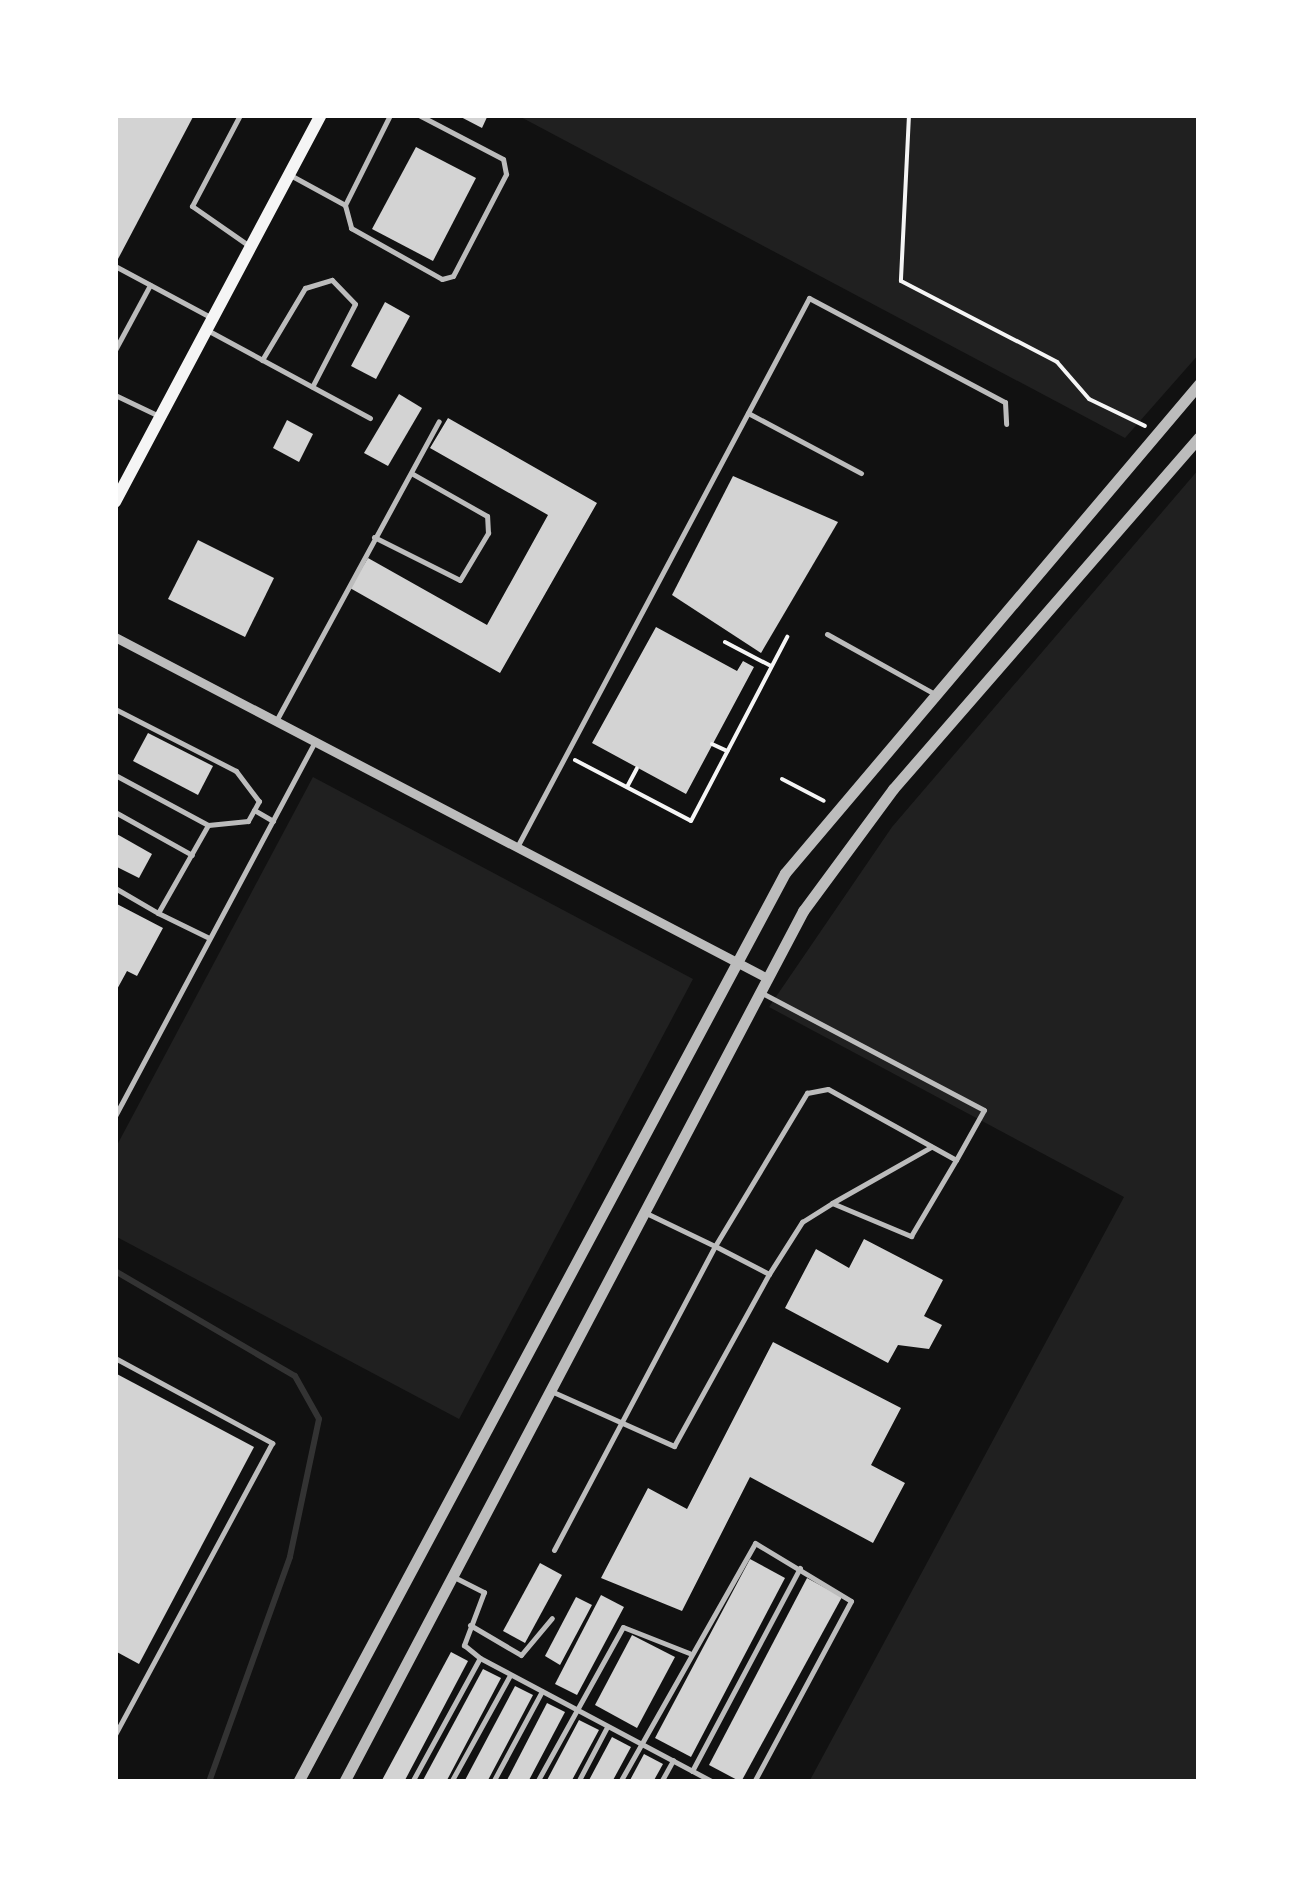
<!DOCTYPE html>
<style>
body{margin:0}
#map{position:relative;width:1314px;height:1897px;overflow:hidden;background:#111;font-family:Ubuntu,sans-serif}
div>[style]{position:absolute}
.green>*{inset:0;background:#202020}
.stream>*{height:6px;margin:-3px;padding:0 3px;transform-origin:3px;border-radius:3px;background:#333}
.building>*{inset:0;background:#d3d3d3}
.path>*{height:4px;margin:-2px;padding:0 2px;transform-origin:2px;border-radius:2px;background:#f5f5f5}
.service>*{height:5px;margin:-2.5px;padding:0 2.5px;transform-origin:2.5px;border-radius:2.5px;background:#bcbcbc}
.minor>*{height:9px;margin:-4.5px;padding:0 4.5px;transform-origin:4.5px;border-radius:4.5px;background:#bcbcbc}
.tertiary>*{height:11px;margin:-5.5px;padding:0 5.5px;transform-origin:5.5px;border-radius:5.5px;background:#bcbcbc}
.secondary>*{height:12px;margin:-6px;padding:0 6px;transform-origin:6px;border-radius:6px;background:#f5f5f5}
span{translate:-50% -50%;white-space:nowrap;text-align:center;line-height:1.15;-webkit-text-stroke:8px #fff;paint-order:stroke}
.frame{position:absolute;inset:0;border:118px solid #fff;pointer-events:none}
</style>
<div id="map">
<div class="green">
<i style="clip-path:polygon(517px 115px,1199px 115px,1199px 354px,1125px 438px)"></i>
<i style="clip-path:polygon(1199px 469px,1199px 1782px,809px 1782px,1124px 1197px,769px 1007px,892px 827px)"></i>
<i style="clip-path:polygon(313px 777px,693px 979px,459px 1419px,115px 1236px,115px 1149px)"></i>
</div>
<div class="stream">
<i style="left:115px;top:1271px;width:208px;rotate:30.3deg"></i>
<i style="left:295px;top:1376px;width:49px;rotate:60.8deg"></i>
<i style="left:319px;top:1419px;width:141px;rotate:101.9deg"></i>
<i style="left:290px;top:1557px;width:239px;rotate:109.8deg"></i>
</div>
<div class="building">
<i style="clip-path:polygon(115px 115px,194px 115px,118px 259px,115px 257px)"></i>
<i style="clip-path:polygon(457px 115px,488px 115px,482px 128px)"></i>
<i style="clip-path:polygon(416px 147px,476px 178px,433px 261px,372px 229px)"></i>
<i style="clip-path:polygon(385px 302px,410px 316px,376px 379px,351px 366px)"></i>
<i style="clip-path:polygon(399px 394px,422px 408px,388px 466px,364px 453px)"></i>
<i style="clip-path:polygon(448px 418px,597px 503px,500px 673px,350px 588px,368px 558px,487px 625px,548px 515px,430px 448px)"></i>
<i style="clip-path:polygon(287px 420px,313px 434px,299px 462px,273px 448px)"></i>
<i style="clip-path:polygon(733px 476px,838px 522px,761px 653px,672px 595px)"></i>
<i style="clip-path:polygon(198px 540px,274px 578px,245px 637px,168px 599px)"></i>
<i style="clip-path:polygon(656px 627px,737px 671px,743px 661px,754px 667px,686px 794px,592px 743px)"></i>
<i style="clip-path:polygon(148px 733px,213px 766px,198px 795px,133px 761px)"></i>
<i style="clip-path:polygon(115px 833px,152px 854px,139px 878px,115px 866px)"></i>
<i style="clip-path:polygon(115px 903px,163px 928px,137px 976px,127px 971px,115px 993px)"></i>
<i style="clip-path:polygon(864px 1239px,943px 1280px,924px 1316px,942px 1325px,929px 1349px,898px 1345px,888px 1363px,785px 1308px,816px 1249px,849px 1268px)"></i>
<i style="clip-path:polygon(773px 1342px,901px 1408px,871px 1465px,905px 1483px,873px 1543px,750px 1477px,682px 1611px,601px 1578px,648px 1488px,687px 1509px)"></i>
<i style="clip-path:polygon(115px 1373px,254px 1447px,139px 1664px,115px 1651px)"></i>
<i style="clip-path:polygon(750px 1559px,785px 1578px,691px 1757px,655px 1738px)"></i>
<i style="clip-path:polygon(540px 1563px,562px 1575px,525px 1643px,503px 1631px)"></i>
<i style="clip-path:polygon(807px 1578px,842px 1597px,741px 1782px,709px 1765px)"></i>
<i style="clip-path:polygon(601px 1595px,624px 1607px,577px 1695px,555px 1684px)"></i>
<i style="clip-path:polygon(576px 1597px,592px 1605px,560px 1665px,545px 1656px)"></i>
<i style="clip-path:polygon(632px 1635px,675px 1657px,637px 1728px,595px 1705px)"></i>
<i style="clip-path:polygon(451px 1652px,468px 1661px,404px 1782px,381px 1782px)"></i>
<i style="clip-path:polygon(483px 1669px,501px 1678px,446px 1782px,422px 1782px)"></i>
<i style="clip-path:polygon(515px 1686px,533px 1695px,487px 1782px,464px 1782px)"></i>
<i style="clip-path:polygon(547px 1703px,565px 1712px,528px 1782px,506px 1782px)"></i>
<i style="clip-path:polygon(579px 1720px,599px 1730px,571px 1782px,546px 1782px)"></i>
<i style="clip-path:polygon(612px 1737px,631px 1747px,612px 1782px,588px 1782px)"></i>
<i style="clip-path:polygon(644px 1754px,663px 1764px,653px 1782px,629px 1782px)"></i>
</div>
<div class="path">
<i style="left:909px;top:115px;width:166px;rotate:92.8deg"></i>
<i style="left:901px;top:281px;width:176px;rotate:27.4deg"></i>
<i style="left:1057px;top:362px;width:49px;rotate:49.1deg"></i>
<i style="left:1089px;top:399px;width:62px;rotate:25.7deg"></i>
<i style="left:725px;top:642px;width:52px;rotate:27.6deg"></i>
<i style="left:712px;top:744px;width:17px;rotate:25deg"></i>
<i style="left:575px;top:760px;width:131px;rotate:27.7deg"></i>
<i style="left:691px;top:821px;width:208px;rotate:-62.4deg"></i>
<i style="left:782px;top:779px;width:47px;rotate:27.6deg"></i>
<i style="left:627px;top:787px;width:21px;rotate:-62deg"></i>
</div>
<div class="service">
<i style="left:240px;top:115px;width:103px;rotate:117.8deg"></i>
<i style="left:192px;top:206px;width:68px;rotate:34.9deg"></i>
<i style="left:292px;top:176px;width:60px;rotate:28.7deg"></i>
<i style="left:345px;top:205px;width:24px;rotate:75deg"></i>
<i style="left:351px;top:228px;width:104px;rotate:29.3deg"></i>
<i style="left:442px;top:279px;width:11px;rotate:-15deg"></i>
<i style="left:453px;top:276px;width:115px;rotate:-62.5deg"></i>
<i style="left:506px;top:174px;width:15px;rotate:-101deg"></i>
<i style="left:503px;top:159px;width:95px;rotate:-152.4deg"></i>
<i style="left:345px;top:205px;width:101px;rotate:-63.4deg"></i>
<i style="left:115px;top:266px;width:108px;rotate:28.2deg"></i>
<i style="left:209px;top:331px;width:183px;rotate:28.4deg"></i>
<i style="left:115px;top:350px;width:74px;rotate:-61.7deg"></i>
<i style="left:262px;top:360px;width:84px;rotate:-59.2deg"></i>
<i style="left:305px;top:288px;width:28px;rotate:-17deg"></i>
<i style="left:332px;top:280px;width:33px;rotate:46deg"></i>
<i style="left:355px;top:304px;width:93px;rotate:117.4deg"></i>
<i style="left:115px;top:395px;width:47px;rotate:25.5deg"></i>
<i style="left:748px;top:413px;width:128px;rotate:28deg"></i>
<i style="left:374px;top:537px;width:96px;rotate:26.6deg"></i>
<i style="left:460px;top:580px;width:55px;rotate:-59.2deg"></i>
<i style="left:488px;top:533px;width:17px;rotate:-93deg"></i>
<i style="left:487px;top:516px;width:87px;rotate:-150.5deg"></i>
<i style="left:827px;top:634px;width:119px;rotate:29.1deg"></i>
<i style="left:115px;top:709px;width:136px;rotate:27.1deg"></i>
<i style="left:236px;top:771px;width:38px;rotate:53deg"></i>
<i style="left:259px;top:801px;width:23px;rotate:119deg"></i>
<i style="left:248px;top:821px;width:40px;rotate:174.3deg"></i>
<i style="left:208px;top:825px;width:106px;rotate:-151.7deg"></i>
<i style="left:276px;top:721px;width:341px;rotate:-61.5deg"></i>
<i style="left:254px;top:810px;width:22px;rotate:30deg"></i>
<i style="left:115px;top:812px;width:88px;rotate:29.2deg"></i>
<i style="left:517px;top:847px;width:622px;rotate:-61.99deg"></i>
<i style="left:809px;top:298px;width:222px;rotate:28deg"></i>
<i style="left:1005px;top:402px;width:22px;rotate:87deg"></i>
<i style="left:115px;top:888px;width:50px;rotate:30.2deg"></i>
<i style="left:158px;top:913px;width:101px;rotate:-60.4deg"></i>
<i style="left:158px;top:913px;width:57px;rotate:26.1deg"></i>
<i style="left:115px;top:1116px;width:425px;rotate:-61.9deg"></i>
<i style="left:832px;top:1203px;width:114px;rotate:-29.5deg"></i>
<i style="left:644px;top:1212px;width:79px;rotate:25.6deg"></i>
<i style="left:715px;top:1246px;width:179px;rotate:-59deg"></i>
<i style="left:807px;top:1093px;width:21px;rotate:-11deg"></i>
<i style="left:828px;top:1089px;width:146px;rotate:29deg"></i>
<i style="left:956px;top:1160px;width:57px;rotate:-60.8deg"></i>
<i style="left:984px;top:1110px;width:251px;rotate:-152.2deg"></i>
<i style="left:115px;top:1358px;width:179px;rotate:28.4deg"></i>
<i style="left:272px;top:1443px;width:331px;rotate:118.3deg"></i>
<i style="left:551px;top:1391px;width:135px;rotate:24.1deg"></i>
<i style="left:674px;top:1446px;width:196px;rotate:-61.1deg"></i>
<i style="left:554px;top:1550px;width:344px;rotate:-62.1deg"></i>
<i style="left:715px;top:1246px;width:61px;rotate:27.4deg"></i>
<i style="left:769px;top:1274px;width:62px;rotate:-57.6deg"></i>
<i style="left:802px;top:1222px;width:36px;rotate:-32deg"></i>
<i style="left:832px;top:1203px;width:86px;rotate:22.7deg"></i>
<i style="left:911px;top:1236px;width:88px;rotate:-59.4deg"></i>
<i style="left:452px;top:1576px;width:36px;rotate:27deg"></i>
<i style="left:484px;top:1592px;width:57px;rotate:110.7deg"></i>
<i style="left:464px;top:1645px;width:21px;rotate:39deg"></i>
<i style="left:480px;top:1658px;width:264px;rotate:28deg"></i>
<i style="left:470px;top:1625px;width:59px;rotate:30.5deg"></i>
<i style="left:521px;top:1655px;width:48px;rotate:-50deg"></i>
<i style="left:692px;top:1771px;width:230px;rotate:-62deg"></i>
<i style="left:412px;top:1782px;width:141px;rotate:-61.3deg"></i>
<i style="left:451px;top:1782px;width:122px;rotate:-61.1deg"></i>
<i style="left:493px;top:1782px;width:103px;rotate:-61.7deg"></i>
<i style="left:537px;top:1782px;width:177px;rotate:-61deg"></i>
<i style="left:623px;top:1627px;width:71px;rotate:21.5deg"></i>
<i style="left:578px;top:1782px;width:62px;rotate:-62.2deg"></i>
<i style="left:620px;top:1782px;width:274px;rotate:-60.5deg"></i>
<i style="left:755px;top:1543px;width:112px;rotate:31.1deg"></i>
<i style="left:851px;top:1601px;width:205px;rotate:118.2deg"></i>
<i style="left:661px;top:1782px;width:25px;rotate:-61deg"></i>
</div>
<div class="minor">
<i style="left:115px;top:637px;width:734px;rotate:27.61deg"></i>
</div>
<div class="tertiary">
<i style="left:298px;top:1782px;width:1031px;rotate:-61.82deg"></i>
<i style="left:785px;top:873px;width:641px;rotate:-49.75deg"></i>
<i style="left:344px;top:1782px;width:985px;rotate:-62.21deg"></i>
<i style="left:803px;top:911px;width:152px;rotate:-53.6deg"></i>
<i style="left:893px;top:789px;width:466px;rotate:-49deg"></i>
</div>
<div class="secondary">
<i style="left:115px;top:502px;width:438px;rotate:-62deg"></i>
</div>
<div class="frame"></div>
</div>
